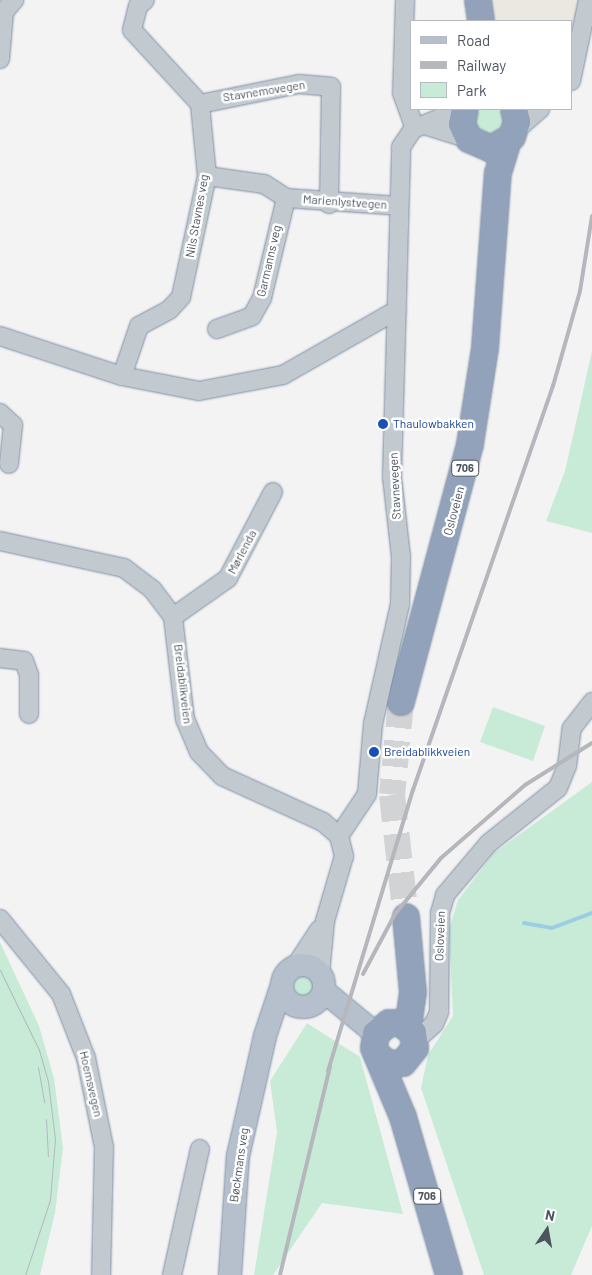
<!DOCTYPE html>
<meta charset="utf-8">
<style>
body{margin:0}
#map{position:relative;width:592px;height:1275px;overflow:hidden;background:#f4f3f3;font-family:Barlow,sans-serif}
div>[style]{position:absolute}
.commercial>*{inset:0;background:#eae8e1}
.green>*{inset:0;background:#c8ebd8}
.round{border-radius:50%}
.stream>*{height:4px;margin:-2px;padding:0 2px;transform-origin:2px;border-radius:2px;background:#9bcee2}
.highway-tunnel>*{height:26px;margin-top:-13px;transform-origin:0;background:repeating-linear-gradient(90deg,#d2d3d5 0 26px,transparent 0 39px)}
.roads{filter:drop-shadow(0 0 1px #7c8da6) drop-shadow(0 0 1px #7c8da6)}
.minor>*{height:18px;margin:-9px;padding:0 9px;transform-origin:9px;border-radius:9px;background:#c2c9cf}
.major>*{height:22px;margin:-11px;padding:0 11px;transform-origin:11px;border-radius:11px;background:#b6c0cd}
.major>.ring{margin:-11px;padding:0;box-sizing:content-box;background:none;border:22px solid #b6c0cd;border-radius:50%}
.highway>*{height:26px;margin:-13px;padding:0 13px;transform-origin:13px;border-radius:13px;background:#91a2ba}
.tram>*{height:1px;margin:-0.5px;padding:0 0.5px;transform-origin:0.5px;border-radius:0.5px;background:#b5b7bc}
.rail>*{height:4px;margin:-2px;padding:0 2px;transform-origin:2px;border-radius:2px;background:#b5b7bc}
.dots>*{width:14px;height:14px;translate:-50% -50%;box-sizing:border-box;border:2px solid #fff;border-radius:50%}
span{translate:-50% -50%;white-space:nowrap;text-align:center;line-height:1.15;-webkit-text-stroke:5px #fff;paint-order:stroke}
.shield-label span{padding:1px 4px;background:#fff;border:1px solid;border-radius:4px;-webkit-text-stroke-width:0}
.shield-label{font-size:11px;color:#4c545e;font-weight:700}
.street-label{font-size:12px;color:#4c545e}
.transit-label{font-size:12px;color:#164399}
.left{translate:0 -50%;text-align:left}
.legend{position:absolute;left:410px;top:20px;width:162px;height:90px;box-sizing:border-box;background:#fff;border:1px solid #b7bbbf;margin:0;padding:6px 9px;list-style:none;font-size:15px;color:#4c545e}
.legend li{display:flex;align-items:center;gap:10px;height:25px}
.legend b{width:25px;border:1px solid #b7bbbf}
.north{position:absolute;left:522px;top:1205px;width:50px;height:50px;-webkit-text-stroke:4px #fff;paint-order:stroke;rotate:12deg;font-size:14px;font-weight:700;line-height:20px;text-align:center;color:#4c545e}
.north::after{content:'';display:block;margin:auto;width:18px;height:22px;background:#4c545e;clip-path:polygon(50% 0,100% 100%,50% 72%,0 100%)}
</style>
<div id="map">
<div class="commercial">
<i style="clip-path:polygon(480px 0,580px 0,571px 60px,571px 21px,485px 21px)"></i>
</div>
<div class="green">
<i class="round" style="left:476px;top:107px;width:28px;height:28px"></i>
<i style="clip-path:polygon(592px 351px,592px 533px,546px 521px,565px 471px)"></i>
<i style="clip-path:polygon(493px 707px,545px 726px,533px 761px,480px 742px)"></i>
<i style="clip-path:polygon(592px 782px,592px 1226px,571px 1275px,484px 1275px,421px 1088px,428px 1055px,453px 1016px,449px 929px,458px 900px,494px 853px)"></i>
<i style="clip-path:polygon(0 942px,39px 1026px,54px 1078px,63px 1148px,55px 1213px,40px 1275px,0 1275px)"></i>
<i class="round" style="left:294px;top:976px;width:20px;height:20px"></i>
<i style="clip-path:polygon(307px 1023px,360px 1057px,403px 1214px,322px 1203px,273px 1275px,254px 1275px,277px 1132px,270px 1081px)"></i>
</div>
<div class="stream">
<i style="left:524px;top:923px;width:28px;rotate:10deg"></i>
<i style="left:552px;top:928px;width:43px;rotate:-20.6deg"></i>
</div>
<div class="highway-tunnel">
<i style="left:401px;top:702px;width:93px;rotate:95.5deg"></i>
<i style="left:392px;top:795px;width:123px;rotate:83.5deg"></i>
</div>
<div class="roads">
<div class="minor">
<i style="left:405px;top:0;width:93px;rotate:91.8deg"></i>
<i style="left:402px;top:93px;width:37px;rotate:70deg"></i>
<i style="left:0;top:59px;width:47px;rotate:-85.1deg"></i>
<i style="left:4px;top:12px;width:16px;rotate:-50deg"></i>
<i style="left:571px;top:81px;width:83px;rotate:-78.1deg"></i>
<i style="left:200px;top:104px;width:101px;rotate:-11.4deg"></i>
<i style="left:299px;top:84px;width:32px;rotate:5deg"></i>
<i style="left:331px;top:87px;width:117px;rotate:91deg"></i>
<i style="left:424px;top:125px;width:47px;rotate:17.3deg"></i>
<i style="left:516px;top:130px;width:32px;rotate:-41deg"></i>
<i style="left:207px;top:176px;width:58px;rotate:8deg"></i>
<i style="left:264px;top:184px;width:26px;rotate:32deg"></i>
<i style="left:286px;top:198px;width:113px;rotate:4deg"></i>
<i style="left:217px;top:329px;width:37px;rotate:-20deg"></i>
<i style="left:252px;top:316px;width:21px;rotate:-61deg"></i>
<i style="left:262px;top:298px;width:103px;rotate:-76.5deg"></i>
<i style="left:0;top:336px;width:128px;rotate:18.2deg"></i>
<i style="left:122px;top:376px;width:78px;rotate:11deg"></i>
<i style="left:199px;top:391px;width:86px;rotate:-10.8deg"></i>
<i style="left:283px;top:375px;width:131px;rotate:-29.7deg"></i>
<i style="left:122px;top:376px;width:53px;rotate:-71.2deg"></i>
<i style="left:139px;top:326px;width:34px;rotate:-28deg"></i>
<i style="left:169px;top:310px;width:18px;rotate:-47deg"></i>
<i style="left:181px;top:297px;width:124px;rotate:-77.9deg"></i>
<i style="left:207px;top:176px;width:72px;rotate:-95.6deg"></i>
<i style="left:200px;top:104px;width:100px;rotate:-132.6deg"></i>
<i style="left:132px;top:30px;width:25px;rotate:-76deg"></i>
<i style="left:138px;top:6px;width:9px;rotate:-41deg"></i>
<i style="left:0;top:413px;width:18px;rotate:43deg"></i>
<i style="left:13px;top:425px;width:39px;rotate:96deg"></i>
<i style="left:0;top:541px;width:127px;rotate:12.3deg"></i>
<i style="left:124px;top:568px;width:35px;rotate:37deg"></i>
<i style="left:152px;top:589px;width:35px;rotate:53deg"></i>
<i style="left:173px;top:617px;width:103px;rotate:83.3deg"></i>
<i style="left:185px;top:719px;width:36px;rotate:67deg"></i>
<i style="left:199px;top:752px;width:33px;rotate:46deg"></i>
<i style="left:222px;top:776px;width:111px;rotate:24.5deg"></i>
<i style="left:323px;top:822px;width:21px;rotate:41deg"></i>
<i style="left:339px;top:836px;width:21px;rotate:76deg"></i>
<i style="left:344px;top:856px;width:68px;rotate:106.3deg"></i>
<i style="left:325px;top:921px;width:53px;rotate:95.4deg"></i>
<i style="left:173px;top:617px;width:67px;rotate:-35.3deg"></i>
<i style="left:228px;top:578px;width:97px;rotate:-62.4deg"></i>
<i style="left:0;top:658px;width:24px;rotate:7deg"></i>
<i style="left:24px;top:661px;width:15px;rotate:70deg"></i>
<i style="left:29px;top:675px;width:39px;rotate:90deg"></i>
<i style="left:339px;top:836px;width:50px;rotate:-56.3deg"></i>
<i style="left:367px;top:794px;width:70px;rotate:-85.1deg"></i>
<i style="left:373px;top:724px;width:123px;rotate:-77.3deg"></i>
<i style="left:400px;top:604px;width:47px;rotate:-88.8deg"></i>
<i style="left:401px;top:557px;width:81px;rotate:-96.4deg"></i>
<i style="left:392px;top:477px;width:330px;rotate:-88.4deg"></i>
<i style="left:401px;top:147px;width:22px;rotate:-56deg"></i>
<i style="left:413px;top:129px;width:54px;rotate:-21.8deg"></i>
<i style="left:0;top:919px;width:97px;rotate:50.9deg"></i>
<i style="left:61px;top:994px;width:69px;rotate:68.7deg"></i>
<i style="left:86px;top:1058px;width:91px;rotate:78.6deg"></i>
<i style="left:104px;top:1147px;width:128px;rotate:91.3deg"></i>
<i style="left:295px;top:967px;width:44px;rotate:-57deg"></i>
<i style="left:415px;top:1041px;width:25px;rotate:-42deg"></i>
<i style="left:434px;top:1024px;width:13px;rotate:-67deg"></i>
<i style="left:439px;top:1012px;width:99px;rotate:-89.4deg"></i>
<i style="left:440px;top:913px;width:19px;rotate:-74deg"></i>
<i style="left:445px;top:895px;width:68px;rotate:-49.8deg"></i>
<i style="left:489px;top:843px;width:88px;rotate:-38.6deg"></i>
<i style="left:558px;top:788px;width:24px;rotate:-68deg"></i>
<i style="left:567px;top:766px;width:38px;rotate:-83deg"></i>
<i style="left:572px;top:728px;width:33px;rotate:-52deg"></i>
<i style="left:172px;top:1275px;width:129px;rotate:-77.5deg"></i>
</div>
<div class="major">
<i class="ring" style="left:282px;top:965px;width:20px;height:20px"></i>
<i style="left:324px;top:991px;width:67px;rotate:39.6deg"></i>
<i style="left:230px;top:1275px;width:119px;rotate:-86.2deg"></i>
<i style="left:238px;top:1156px;width:123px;rotate:-77.3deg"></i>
<i style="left:265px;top:1036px;width:54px;rotate:-71.6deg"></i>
</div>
<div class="highway">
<i style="left:478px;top:0;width:21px;rotate:82deg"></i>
<i style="left:465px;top:109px;width:15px;rotate:101deg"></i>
<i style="left:462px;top:124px;width:17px;rotate:65deg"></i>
<i style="left:469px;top:139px;width:24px;rotate:24deg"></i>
<i style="left:491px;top:149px;width:24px;rotate:-30deg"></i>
<i style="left:512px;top:137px;width:16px;rotate:-72deg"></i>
<i style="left:517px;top:122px;width:13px;rotate:-103deg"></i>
<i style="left:401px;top:702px;width:267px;rotate:-75deg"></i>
<i style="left:470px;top:444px;width:97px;rotate:-81.1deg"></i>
<i style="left:485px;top:348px;width:175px;rotate:-85.8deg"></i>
<i style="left:498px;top:173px;width:31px;rotate:-73deg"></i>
<i style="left:406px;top:917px;width:75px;rotate:84.7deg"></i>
<i style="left:413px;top:992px;width:35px;rotate:98deg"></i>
<i style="left:377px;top:1055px;width:15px;rotate:37deg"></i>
<i style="left:389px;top:1064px;width:14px;rotate:-4deg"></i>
<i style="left:403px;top:1063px;width:19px;rotate:-51deg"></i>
<i style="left:415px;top:1048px;width:15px;rotate:-98deg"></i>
<i style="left:413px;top:1033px;width:16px;rotate:-142deg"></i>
<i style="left:400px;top:1023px;width:11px;rotate:180deg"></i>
<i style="left:389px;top:1023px;width:17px;rotate:140deg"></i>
<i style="left:376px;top:1034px;width:14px;rotate:98deg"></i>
<i style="left:374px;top:1048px;width:75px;rotate:67.2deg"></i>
<i style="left:403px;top:1117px;width:165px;rotate:73.8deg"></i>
</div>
</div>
<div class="tram">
<i style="left:0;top:970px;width:89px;rotate:64deg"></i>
<i style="left:39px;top:1050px;width:33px;rotate:74deg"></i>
<i style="left:48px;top:1082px;width:57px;rotate:83deg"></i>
<i style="left:55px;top:1139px;width:61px;rotate:94.7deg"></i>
<i style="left:50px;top:1200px;width:79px;rotate:108.4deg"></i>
<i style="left:38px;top:1067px;width:36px;rotate:80deg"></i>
<i style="left:46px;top:1119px;width:37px;rotate:87deg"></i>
</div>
<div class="rail">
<i style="left:363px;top:974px;width:68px;rotate:-61.9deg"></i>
<i style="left:395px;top:914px;width:72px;rotate:-50.6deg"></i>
<i style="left:441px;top:858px;width:111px;rotate:-41deg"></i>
<i style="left:525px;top:785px;width:79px;rotate:-32.1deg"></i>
<i style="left:328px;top:1071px;width:294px;rotate:-73.2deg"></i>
<i style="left:413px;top:790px;width:428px;rotate:-70.9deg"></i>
<i style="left:553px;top:386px;width:99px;rotate:-74.1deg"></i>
<i style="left:580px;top:291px;width:76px;rotate:-80.9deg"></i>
<i style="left:280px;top:1275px;width:215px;rotate:-76.5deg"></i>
</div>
<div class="dots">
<i style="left:383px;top:424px;background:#1a4fb4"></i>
<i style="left:374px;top:752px;background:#1a4fb4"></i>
</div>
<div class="shield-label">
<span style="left:465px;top:468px">706</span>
<span style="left:427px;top:1196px">706</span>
</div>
<div class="street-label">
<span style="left:264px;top:91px;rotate:-9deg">Stavnemovegen</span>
<span style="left:345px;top:202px;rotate:4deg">Marienlystvegen</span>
<span style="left:197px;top:216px;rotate:-80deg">Nils Stavnes veg</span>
<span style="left:269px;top:261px;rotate:-77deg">Garmanns veg</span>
<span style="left:395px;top:486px;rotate:-93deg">Stavnevegen</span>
<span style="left:454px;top:511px;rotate:-75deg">Osloveien</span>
<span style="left:242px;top:552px;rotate:-62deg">Mørlenda</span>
<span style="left:183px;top:684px;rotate:83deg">Breidablikveien</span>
<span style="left:440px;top:936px;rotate:-88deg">Osloveien</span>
<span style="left:91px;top:1084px;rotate:77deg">Hoemsvegen</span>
<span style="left:239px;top:1165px;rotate:-82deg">Bøckmans veg</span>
</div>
<div class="transit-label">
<span class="left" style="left:393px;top:424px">Thaulowbakken</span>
<span class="left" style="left:384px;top:752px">Breidablikkveien</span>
</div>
<ul class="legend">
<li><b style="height:6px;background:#b6c0cd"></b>Road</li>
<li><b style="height:6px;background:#b5b7bc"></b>Railway</li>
<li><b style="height:14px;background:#c8ebd8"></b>Park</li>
</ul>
<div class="north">N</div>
</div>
